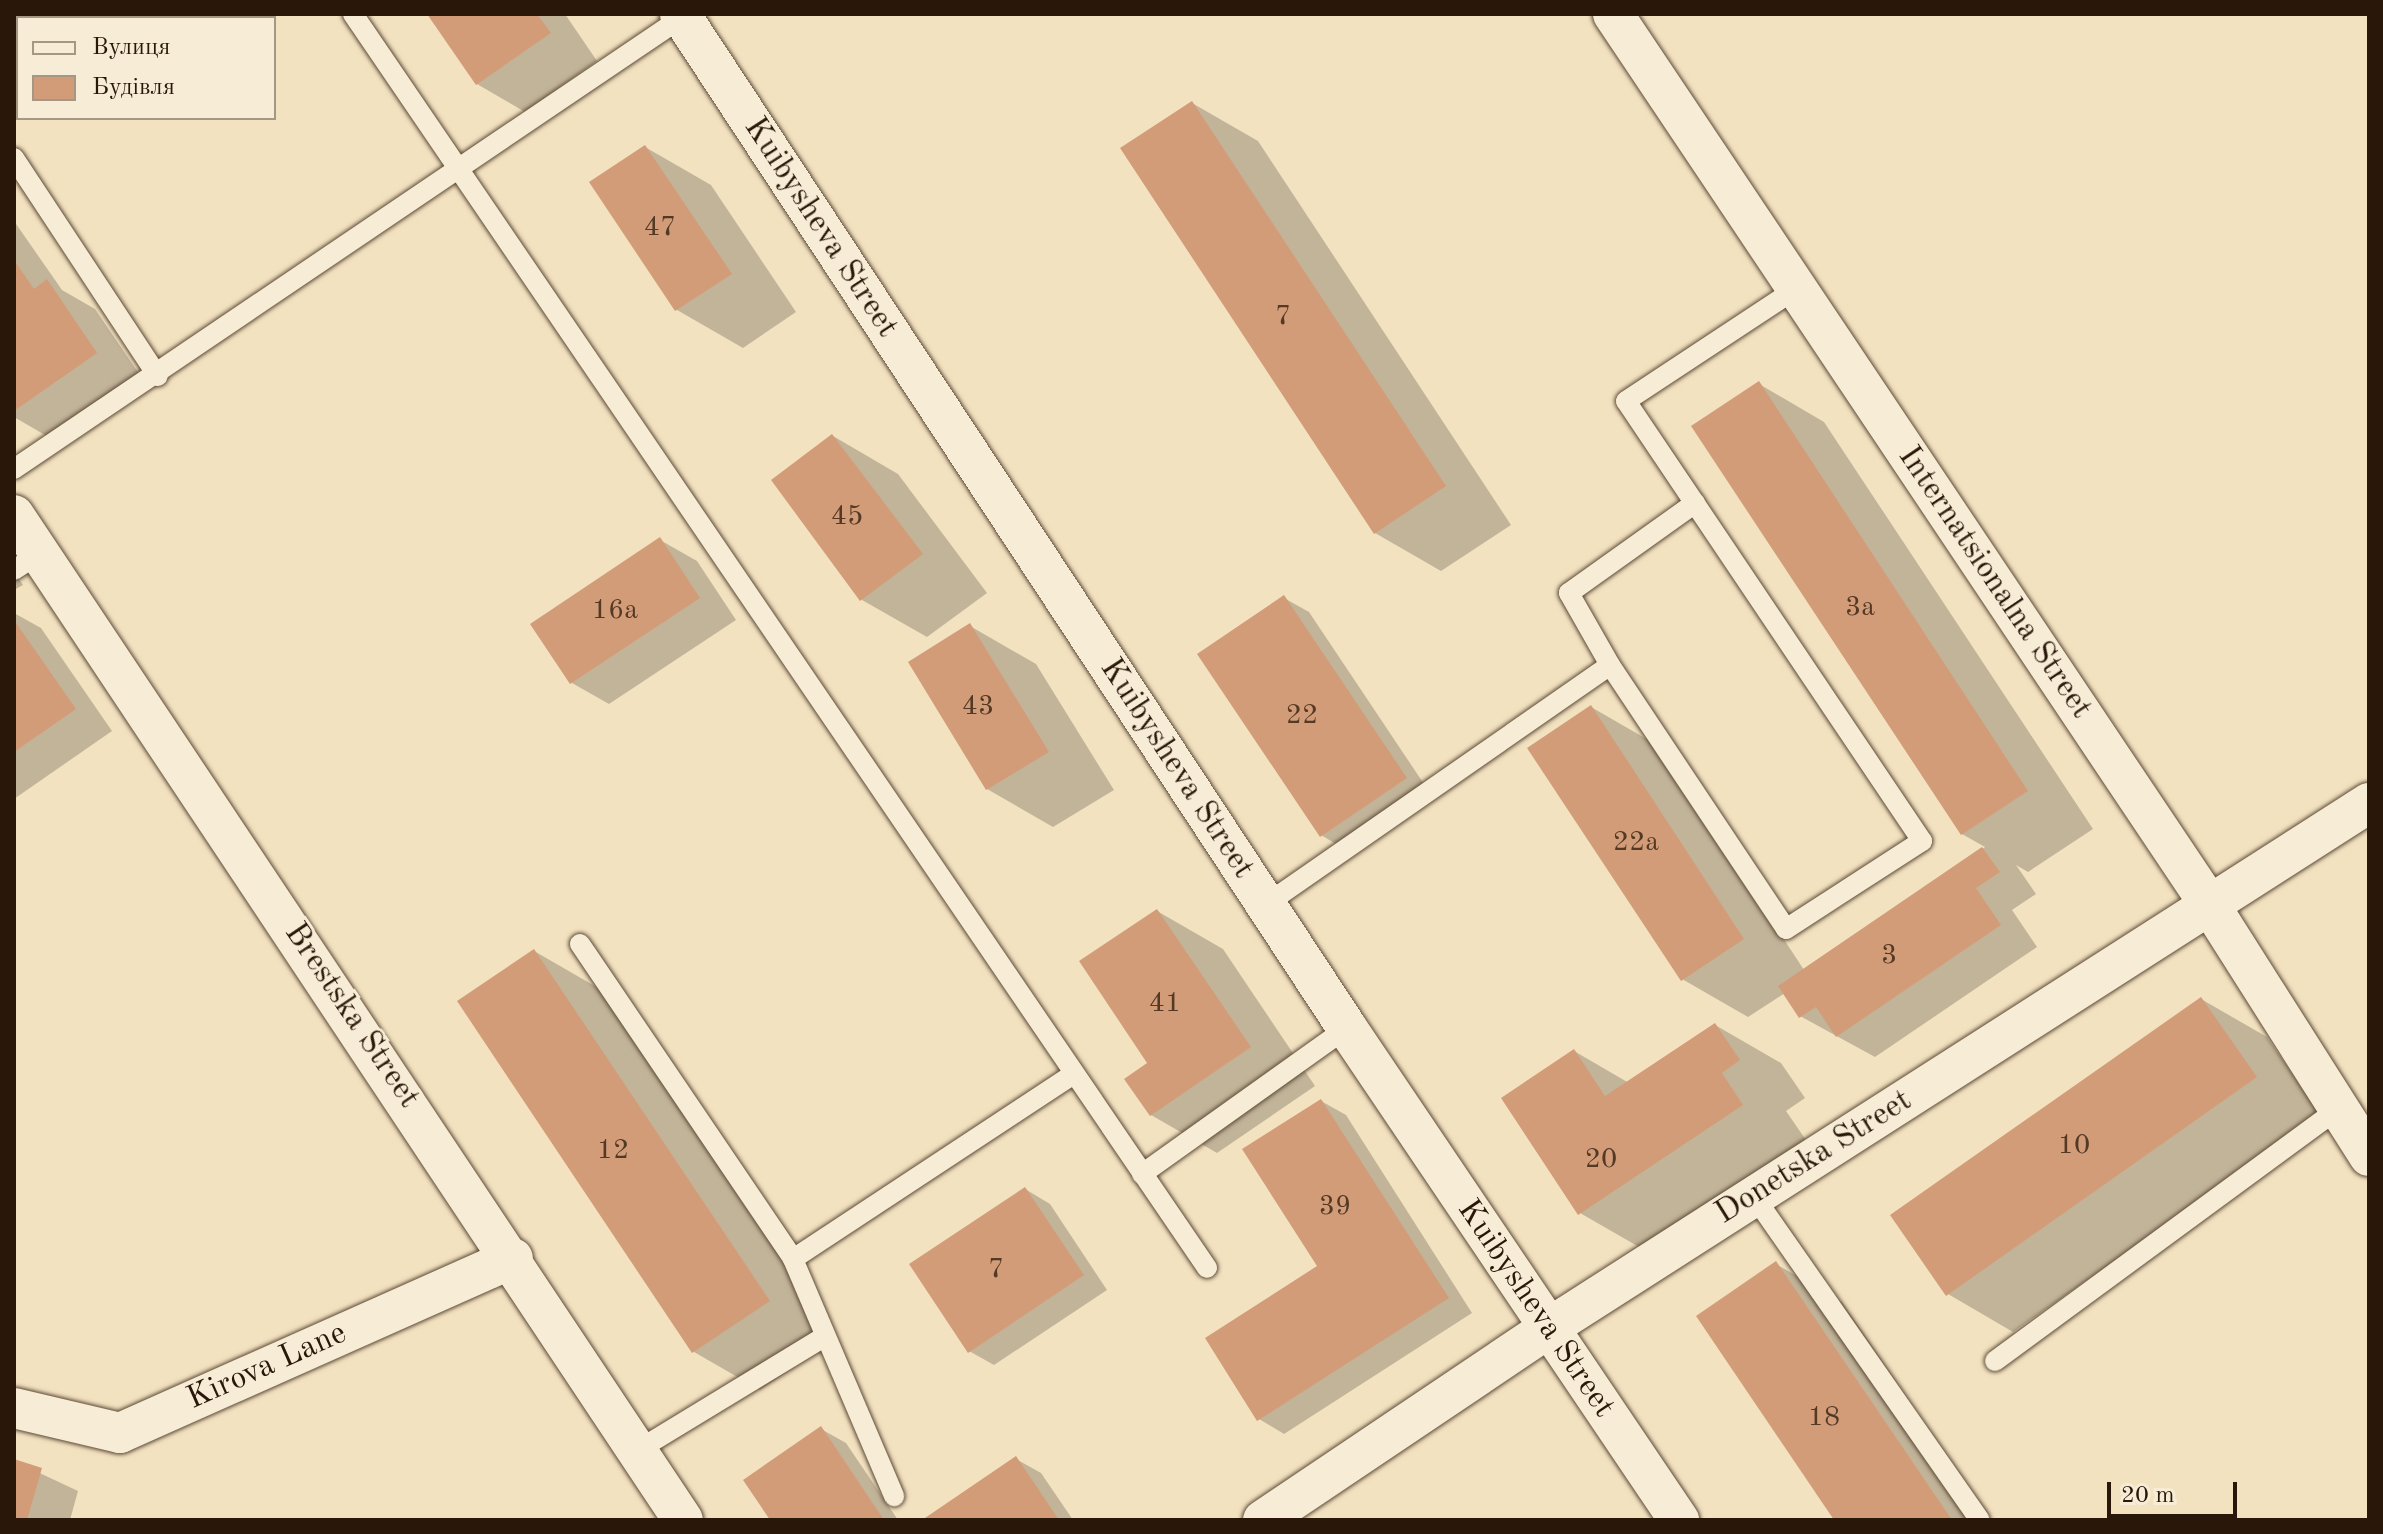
<!DOCTYPE html>
<meta charset="utf-8">
<style>
body{margin:0}
#map{position:relative;width:2383px;height:1534px;overflow:hidden;background:#f3e2c0;font-family:"Old Standard TT",serif}
div>[style]{position:absolute}
.shadow>*{inset:0;background:#0003}
.building>*{inset:0;background:#d39c78}
.roads{filter:drop-shadow(0 0 2px #5c4a37) drop-shadow(0 0 2px #5c4a37)}
.service>*{height:20px;margin:-10px;padding:0 10px;transform-origin:10px;border-radius:10px;background:#f7ecd6}
.minor>*{height:40px;margin:-20px;padding:0 20px;transform-origin:20px;border-radius:20px;background:#f7ecd6}
span{translate:-50% -50%;white-space:nowrap;text-align:center;line-height:1.15;-webkit-text-stroke:6px #f7ecd6;paint-order:stroke}
.number-label{font-size:28px;color:#543925}
.number-label span{-webkit-text-stroke-width:0}
.street-label{font-size:32px;color:#291809}
.frame{position:absolute;inset:0;border:16px solid #291809;pointer-events:none}
.legend{position:absolute;left:16px;top:16px;width:260px;height:104px;box-sizing:border-box;background:#f7ecd6;border:2px solid #a59784;margin:0;padding:10px 14px;list-style:none;font-size:24px;color:#291809}
.legend li{display:flex;align-items:center;gap:16px;height:40px}
.legend b{width:40px;border:2px solid #a59784}
.scale{position:absolute;left:2107px;top:1482px;width:130px;height:36px;box-sizing:border-box;border:4px solid #291809;border-top:0;padding-left:10px;font-size:24px;line-height:28px;white-space:nowrap;color:#291809;-webkit-text-stroke:6px #f7ecd6;paint-order:stroke}
</style>
<div id="map">
<div class="shadow">
<i style="clip-path:polygon(429px 14px,565px 14px,597px 61px,525px 112px,477px 84px)"></i>
<i style="clip-path:polygon(1192px 103px,1258px 141px,1511px 525px,1441px 571px,1375px 533px)"></i>
<i style="clip-path:polygon(645px 147px,711px 185px,796px 312px,743px 348px,677px 310px,592px 183px)"></i>
<i style="clip-path:polygon(14px 221px,62px 290px,95px 309px,144px 381px,57px 442px,14px 417px)"></i>
<i style="clip-path:polygon(1759px 384px,1824px 422px,2093px 829px,2028px 872px,2016px 865px,2036px 894px,2012px 910px,2037px 947px,1875px 1057px,1800px 1016px,1785px 993px,1748px 1017px,1682px 979px,1591px 707px,1657px 745px,1804px 970px,1985px 847px,1962px 834px)"></i>
<i style="clip-path:polygon(833px 436px,898px 474px,987px 593px,927px 637px,862px 600px)"></i>
<i style="clip-path:polygon(660px 540px,697px 561px,736px 620px,609px 704px,572px 683px,533px 624px)"></i>
<i style="clip-path:polygon(14px 572px,23px 585px,14px 590px)"></i>
<i style="clip-path:polygon(1284px 598px,1309px 612px,1430px 793px,1346px 850px,1321px 835px)"></i>
<i style="clip-path:polygon(14px 613px,41px 628px,112px 731px,14px 799px)"></i>
<i style="clip-path:polygon(970px 626px,1036px 664px,1114px 790px,1053px 827px,987px 789px)"></i>
<i style="clip-path:polygon(1157px 911px,1223px 949px,1315px 1086px,1217px 1153px,1151px 1115px)"></i>
<i style="clip-path:polygon(534px 951px,600px 989px,835px 1339px,760px 1390px,694px 1352px)"></i>
<i style="clip-path:polygon(2201px 999px,2267px 1037px,2321px 1116px,2013px 1332px,1948px 1294px)"></i>
<i style="clip-path:polygon(1715px 1025px,1781px 1063px,1805px 1098px,1786px 1111px,1808px 1143px,1646px 1251px,1580px 1213px,1574px 1051px,1629px 1083px)"></i>
<i style="clip-path:polygon(1321px 1101px,1346px 1115px,1472px 1313px,1284px 1434px,1259px 1419px,1320px 1267px)"></i>
<i style="clip-path:polygon(1025px 1189px,1050px 1204px,1107px 1290px,994px 1365px,969px 1351px)"></i>
<i style="clip-path:polygon(1776px 1264px,1842px 1302px,1990px 1520px,1837px 1520px)"></i>
<i style="clip-path:polygon(821px 1429px,846px 1443px,898px 1520px,772px 1520px)"></i>
<i style="clip-path:polygon(1016px 1459px,1041px 1473px,1073px 1520px,926px 1520px)"></i>
<i style="clip-path:polygon(14px 1461px,78px 1491px,70px 1520px,14px 1520px)"></i>
</div>
<div class="building">
<i style="clip-path:polygon(427px 14px,537px 14px,551px 33px,476px 85px)"></i>
<i style="clip-path:polygon(1192px 101px,1446px 486px,1374px 534px,1120px 148px)"></i>
<i style="clip-path:polygon(645px 145px,732px 274px,675px 311px,589px 182px)"></i>
<i style="clip-path:polygon(14px 260px,34px 289px,47px 279px,97px 353px,14px 411px)"></i>
<i style="clip-path:polygon(1759px 381px,2028px 791px,1961px 835px,1691px 426px)"></i>
<i style="clip-path:polygon(832px 434px,923px 554px,860px 601px,771px 480px)"></i>
<i style="clip-path:polygon(660px 537px,700px 598px,570px 684px,530px 624px)"></i>
<i style="clip-path:polygon(1284px 595px,1407px 778px,1320px 837px,1197px 654px)"></i>
<i style="clip-path:polygon(14px 620px,76px 709px,14px 752px)"></i>
<i style="clip-path:polygon(970px 623px,1049px 752px,986px 790px,908px 662px)"></i>
<i style="clip-path:polygon(1591px 705px,1744px 939px,1681px 981px,1527px 748px)"></i>
<i style="clip-path:polygon(1982px 847px,2000px 872px,1976px 888px,2001px 925px,1836px 1037px,1816px 1007px,1799px 1018px,1778px 986px)"></i>
<i style="clip-path:polygon(1157px 909px,1251px 1047px,1150px 1116px,1124px 1079px,1147px 1063px,1079px 961px)"></i>
<i style="clip-path:polygon(534px 949px,770px 1301px,692px 1353px,457px 1001px)"></i>
<i style="clip-path:polygon(2201px 997px,2257px 1077px,1946px 1296px,1890px 1215px)"></i>
<i style="clip-path:polygon(1715px 1023px,1740px 1060px,1722px 1073px,1743px 1105px,1578px 1215px,1501px 1098px,1574px 1049px,1605px 1096px)"></i>
<i style="clip-path:polygon(1321px 1099px,1449px 1298px,1257px 1421px,1205px 1338px,1317px 1266px,1242px 1149px)"></i>
<i style="clip-path:polygon(1025px 1187px,1084px 1275px,968px 1353px,909px 1264px)"></i>
<i style="clip-path:polygon(1776px 1261px,1952px 1520px,1834px 1520px,1696px 1316px)"></i>
<i style="clip-path:polygon(821px 1426px,884px 1520px,770px 1520px,743px 1480px)"></i>
<i style="clip-path:polygon(1016px 1456px,1059px 1520px,922px 1520px)"></i>
<i style="clip-path:polygon(14px 1459px,42px 1468px,27px 1520px,14px 1520px)"></i>
</div>
<div class="roads">
<div class="service">
<i style="left:353px;top:14px;width:1517px;rotate:55.74deg"></i>
<i style="left:14px;top:158px;width:261px;rotate:56.6deg"></i>
<i style="left:14px;top:469px;width:812px;rotate:-34.06deg"></i>
<i style="left:14px;top:570px;width:31px;rotate:-33deg"></i>
<i style="left:1610px;top:665px;width:83px;rotate:-119.7deg"></i>
<i style="left:1569px;top:593px;width:155px;rotate:-35.5deg"></i>
<i style="left:1265px;top:905px;width:420px;rotate:-34.8deg"></i>
<i style="left:1610px;top:665px;width:317px;rotate:56.3deg"></i>
<i style="left:1786px;top:929px;width:162px;rotate:-32.9deg"></i>
<i style="left:1922px;top:841px;width:530px;rotate:-123.93deg"></i>
<i style="left:1626px;top:401px;width:204px;rotate:-33.4deg"></i>
<i style="left:580px;top:944px;width:380px;rotate:55.9deg"></i>
<i style="left:793px;top:1259px;width:258px;rotate:66.9deg"></i>
<i style="left:1142px;top:1174px;width:252px;rotate:-35.5deg"></i>
<i style="left:1753px;top:1195px;width:396px;rotate:55.1deg"></i>
<i style="left:793px;top:1259px;width:336px;rotate:-33.4deg"></i>
<i style="left:1995px;top:1361px;width:426px;rotate:-36.3deg"></i>
<i style="left:638px;top:1450px;width:215px;rotate:-31.3deg"></i>
</div>
<div class="minor">
<i style="left:680px;top:14px;width:1214px;rotate:56.66deg"></i>
<i style="left:1347px;top:1028px;width:594px;rotate:55.99deg"></i>
<i style="left:1613px;top:14px;width:1075px;rotate:56.19deg"></i>
<i style="left:2211px;top:907px;width:295px;rotate:57.6deg"></i>
<i style="left:14px;top:515px;width:1207px;rotate:56.35deg"></i>
<i style="left:14px;top:1408px;width:109px;rotate:13.3deg"></i>
<i style="left:120px;top:1433px;width:430px;rotate:-24deg"></i>
<i style="left:1263px;top:1520px;width:342px;rotate:-33.9deg"></i>
<i style="left:1547px;top:1329px;width:976px;rotate:-32.62deg"></i>
</div>
</div>
<div class="number-label">
<span style="left:660px;top:228px">47</span>
<span style="left:1283px;top:317px">7</span>
<span style="left:847px;top:517px">45</span>
<span style="left:1860px;top:608px">3а</span>
<span style="left:615px;top:611px">16а</span>
<span style="left:978px;top:707px">43</span>
<span style="left:1302px;top:716px">22</span>
<span style="left:1636px;top:843px">22а</span>
<span style="left:1889px;top:956px">3</span>
<span style="left:1165px;top:1004px">41</span>
<span style="left:2074px;top:1146px">10</span>
<span style="left:613px;top:1151px">12</span>
<span style="left:1601px;top:1160px">20</span>
<span style="left:1335px;top:1207px">39</span>
<span style="left:996px;top:1270px">7</span>
<span style="left:1824px;top:1418px">18</span>
</div>
<div class="street-label">
<span style="left:820px;top:228px;rotate:57deg">Kuibysheva Street</span>
<span style="left:1994px;top:583px;rotate:56deg">Internatsionalna Street</span>
<span style="left:1176px;top:769px;rotate:57deg">Kuibysheva Street</span>
<span style="left:351px;top:1016px;rotate:56deg">Brestska Street</span>
<span style="left:1814px;top:1158px;rotate:-32deg">Donetska Street</span>
<span style="left:1535px;top:1309px;rotate:56deg">Kuibysheva Street</span>
<span style="left:267px;top:1367px;rotate:-24deg">Kirova Lane</span>
</div>
<div class="frame"></div>
<ul class="legend">
<li><b style="height:10px;background:#f7ecd6"></b>Вулиця</li>
<li><b style="height:22px;background:#d39c78"></b>Будівля</li>
</ul>
<div class="scale">20 m</div>
</div>
